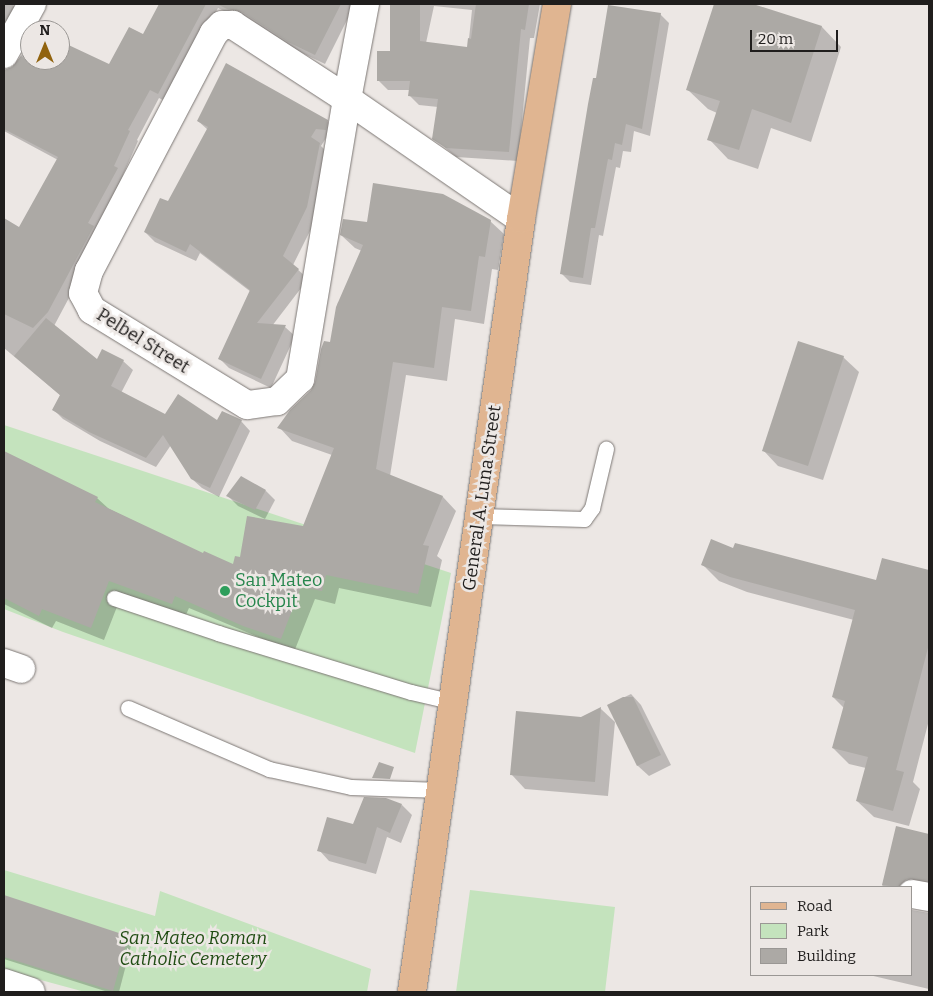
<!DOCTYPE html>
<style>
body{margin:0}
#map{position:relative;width:933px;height:996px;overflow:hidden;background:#ece7e4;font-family:Bitter,serif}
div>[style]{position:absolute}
.green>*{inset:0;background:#c4e3bd}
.shadow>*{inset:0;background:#0003}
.building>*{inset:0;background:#aca9a5}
.roads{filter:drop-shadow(0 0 1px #7c7774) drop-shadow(0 0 1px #7c7774)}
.service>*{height:15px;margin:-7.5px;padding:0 7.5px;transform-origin:7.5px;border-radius:7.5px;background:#fff}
.minor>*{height:28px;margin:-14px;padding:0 14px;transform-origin:14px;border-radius:14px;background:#fff}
.primary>*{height:28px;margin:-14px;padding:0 14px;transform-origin:14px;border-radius:14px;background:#e0b591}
.dots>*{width:14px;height:14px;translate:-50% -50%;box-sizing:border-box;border:2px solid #ece7e4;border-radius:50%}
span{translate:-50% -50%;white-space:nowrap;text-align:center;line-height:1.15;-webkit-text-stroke:5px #ece7e4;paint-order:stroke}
.street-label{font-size:18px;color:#201e1d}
.leisure-label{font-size:18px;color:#27864d}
.left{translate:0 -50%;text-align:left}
.park-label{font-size:18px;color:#1f4c12;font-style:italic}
.frame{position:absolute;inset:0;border:5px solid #201e1d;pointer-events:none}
.legend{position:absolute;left:750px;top:886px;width:162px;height:90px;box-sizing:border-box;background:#ece7e4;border:1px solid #9a9794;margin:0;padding:6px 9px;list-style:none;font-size:15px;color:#201e1d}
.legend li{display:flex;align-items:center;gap:10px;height:25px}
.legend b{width:25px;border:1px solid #9a9794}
.north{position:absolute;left:20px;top:20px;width:50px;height:50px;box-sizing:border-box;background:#ece7e4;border:1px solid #9a9794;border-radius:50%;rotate:0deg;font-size:14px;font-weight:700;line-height:20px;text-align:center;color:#201e1d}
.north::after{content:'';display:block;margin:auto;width:18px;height:22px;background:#91630e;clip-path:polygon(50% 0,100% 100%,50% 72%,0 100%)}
.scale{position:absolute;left:750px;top:30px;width:88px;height:22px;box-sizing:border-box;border:2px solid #201e1d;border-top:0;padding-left:6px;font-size:15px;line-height:18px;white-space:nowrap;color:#201e1d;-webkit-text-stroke:4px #ece7e4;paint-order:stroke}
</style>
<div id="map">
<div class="green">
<i style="clip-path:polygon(4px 425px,451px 573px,415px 753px,63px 632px,4px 609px)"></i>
<i style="clip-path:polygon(4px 870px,155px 916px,160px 891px,371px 969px,367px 992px,85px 992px,4px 970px)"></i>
<i style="clip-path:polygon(470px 890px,615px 907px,605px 992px,456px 992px)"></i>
</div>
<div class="shadow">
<i style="clip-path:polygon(4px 4px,12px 4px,21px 13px,4px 47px)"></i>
<i style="clip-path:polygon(161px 4px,355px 4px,325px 64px,298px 51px,252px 21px,238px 18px,218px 8px,167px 102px,159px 98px,137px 140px,138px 141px,123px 175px,126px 179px,102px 236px,54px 326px,97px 361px,102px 351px,123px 361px,133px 370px,121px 393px,165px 416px,218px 422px,241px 421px,250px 431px,219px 497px,202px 488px,192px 479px,171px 445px,156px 467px,100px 441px,63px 419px,53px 409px,61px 396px,4px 348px,4px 259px,8px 249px,4px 246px,4px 219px,20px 229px,58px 160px,4px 131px,4px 111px,18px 85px,4px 78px,4px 71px,12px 69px,29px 44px,30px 60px,60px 60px,60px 43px,109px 66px,143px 36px)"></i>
<i style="clip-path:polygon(evenodd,391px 4px,540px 4px,534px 38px,530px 38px,518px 161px,456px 157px,434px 138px,438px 107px,419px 105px,410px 96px,410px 90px,388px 90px,378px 80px,392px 52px,391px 4px,434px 6px,472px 10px,468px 48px,426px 43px,434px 6px)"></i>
<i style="clip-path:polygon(716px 4px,749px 4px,822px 27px,841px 47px,811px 142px,771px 128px,758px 169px,728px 159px,709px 139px,717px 113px,708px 109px,688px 90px)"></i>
<i style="clip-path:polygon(660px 14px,669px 23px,650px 136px,634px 131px,631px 152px,623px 151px,620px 168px,616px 167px,603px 236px,599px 235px,591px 285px,570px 282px,562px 274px,597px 80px)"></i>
<i style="clip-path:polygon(198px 121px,327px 121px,337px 131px,336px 140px,326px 138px,321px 146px,329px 154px,317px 217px,293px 265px,308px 279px,272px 326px,285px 327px,295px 336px,271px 388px,229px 368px,219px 358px,251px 292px,200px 253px,196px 261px,155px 242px,145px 232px,169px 203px,208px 130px)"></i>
<i style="clip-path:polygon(490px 221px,504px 234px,498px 270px,492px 269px,484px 324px,455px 319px,447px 381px,406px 375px,390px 476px,443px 497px,456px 511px,437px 556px,442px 560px,431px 607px,339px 588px,335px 604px,315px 599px,294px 652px,189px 608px,185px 617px,122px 594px,104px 640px,56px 621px,52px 628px,4px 604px,4px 452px,97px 498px,109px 509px,204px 555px,234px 566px,241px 559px,304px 527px,332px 455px,292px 441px,279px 427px,312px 391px,331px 343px,338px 302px,341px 303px,362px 251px,355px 248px,341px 235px,368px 224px)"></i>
<i style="clip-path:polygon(843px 357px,859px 372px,823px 480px,778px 466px,763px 450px)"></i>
<i style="clip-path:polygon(266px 491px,275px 500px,265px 519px,238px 506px,228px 496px)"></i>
<i style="clip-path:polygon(734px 549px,877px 581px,883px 559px,929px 571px,929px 720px,913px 782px,920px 789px,909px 826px,874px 817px,857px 801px,866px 768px,849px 764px,833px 748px,844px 708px,833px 697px,854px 620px,747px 592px,719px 581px,703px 565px)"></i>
<i style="clip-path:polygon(631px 694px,641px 705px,671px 765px,649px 776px,638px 766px,608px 705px)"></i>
<i style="clip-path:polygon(601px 709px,615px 722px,608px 796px,525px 789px,512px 775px,582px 718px)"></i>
<i style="clip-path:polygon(402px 805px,412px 815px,401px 843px,387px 837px,376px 874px,329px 861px,319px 850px,354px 826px)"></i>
<i style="clip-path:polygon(897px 827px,929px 835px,929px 890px,882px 887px)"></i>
<i style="clip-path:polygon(4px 897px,127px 937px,132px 942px,119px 992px,108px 992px,4px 959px)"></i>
<i style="clip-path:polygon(912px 910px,929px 913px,929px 989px,869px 975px,912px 975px)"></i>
</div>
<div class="building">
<i style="clip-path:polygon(159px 4px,206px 4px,158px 94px,150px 90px,128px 130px,130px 131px,114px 166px,118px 168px,88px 223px,94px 226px,48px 312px,33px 328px,4px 314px,4px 218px,19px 227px,58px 157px,4px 129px,4px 70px,12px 67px,21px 56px,27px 60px,60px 60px,60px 41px,109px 64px,129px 27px,143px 34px)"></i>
<i style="clip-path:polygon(217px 4px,341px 4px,315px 55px,288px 42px,242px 12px,227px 9px)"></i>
<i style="clip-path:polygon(476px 4px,529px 4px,525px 30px,521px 29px,509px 152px,446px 148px,432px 139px,438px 99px,408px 96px,410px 81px,377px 81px,377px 51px,390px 51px,390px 5px,420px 5px,420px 41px,467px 47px,468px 38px,471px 39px)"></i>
<i style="clip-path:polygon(714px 4px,753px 4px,822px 26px,791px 123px,752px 109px,739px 150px,707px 140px,720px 101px,686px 90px)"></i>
<i style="clip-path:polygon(608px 5px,661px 13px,642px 129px,626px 124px,622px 145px,615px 143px,612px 160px,608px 159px,595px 228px,591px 228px,583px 278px,560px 274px,588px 104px,593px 78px,596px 78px)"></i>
<i style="clip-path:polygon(226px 63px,328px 120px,326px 130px,316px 129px,311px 137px,320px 143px,307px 207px,283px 256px,299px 269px,257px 323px,286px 325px,261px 379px,218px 359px,250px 290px,190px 244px,186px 252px,144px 232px,160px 198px,168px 201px,208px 127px,197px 121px)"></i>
<i style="clip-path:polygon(373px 183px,443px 194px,491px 220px,485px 257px,479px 256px,471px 311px,442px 307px,434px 368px,393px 362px,376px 469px,443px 496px,423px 545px,429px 546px,418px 594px,326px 575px,322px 591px,301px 587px,281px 639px,243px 626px,175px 596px,172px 604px,109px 581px,91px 628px,42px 609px,39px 616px,4px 598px,4px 451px,98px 497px,95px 502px,203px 553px,204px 551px,233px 564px,235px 556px,240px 557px,247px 516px,303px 526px,334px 448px,277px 428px,290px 410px,311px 390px,315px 382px,321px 349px,324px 341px,330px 342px,336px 307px,363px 245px,340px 235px,343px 219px,367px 222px)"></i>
<i style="clip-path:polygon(46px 318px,97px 359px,102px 349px,124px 360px,111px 386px,165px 414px,178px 394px,217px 420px,222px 411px,242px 420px,210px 488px,191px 479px,163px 435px,146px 458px,89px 432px,52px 410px,60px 395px,14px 356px)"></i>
<i style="clip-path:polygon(798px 341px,844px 356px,808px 466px,762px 451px)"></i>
<i style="clip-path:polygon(241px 476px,266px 490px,255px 510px,226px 496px)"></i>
<i style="clip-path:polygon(711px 539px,733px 548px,735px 543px,876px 580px,882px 558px,929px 570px,929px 644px,896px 770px,904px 772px,893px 811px,856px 801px,868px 757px,832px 748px,845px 701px,832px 697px,855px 610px,730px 577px,701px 565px)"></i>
<i style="clip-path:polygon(623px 697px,633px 697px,661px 755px,637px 766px,607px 705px)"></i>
<i style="clip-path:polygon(601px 707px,595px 782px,510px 775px,516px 711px,581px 717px)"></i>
<i style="clip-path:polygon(379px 762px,394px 767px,390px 779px,372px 778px)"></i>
<i style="clip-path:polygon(364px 797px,386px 798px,402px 804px,390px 833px,377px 827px,366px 864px,317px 851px,327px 817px,353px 824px)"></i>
<i style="clip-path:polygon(896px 826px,929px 834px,929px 881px,907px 879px,898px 887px,882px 885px)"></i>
<i style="clip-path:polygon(4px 895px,128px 936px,113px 991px,4px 957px)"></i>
</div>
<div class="roads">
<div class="service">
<i style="left:480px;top:516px;width:104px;rotate:1.7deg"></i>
<i style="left:584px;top:519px;width:14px;rotate:-54deg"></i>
<i style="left:592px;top:508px;width:61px;rotate:-76.7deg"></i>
<i style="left:114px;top:598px;width:110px;rotate:18.6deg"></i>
<i style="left:218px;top:633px;width:202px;rotate:17deg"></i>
<i style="left:411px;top:692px;width:44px;rotate:13.1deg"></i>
<i style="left:128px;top:708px;width:154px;rotate:23.4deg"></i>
<i style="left:269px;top:769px;width:84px;rotate:12.4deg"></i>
<i style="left:351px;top:787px;width:90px;rotate:1.9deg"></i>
</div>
<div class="minor">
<i style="left:365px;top:4px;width:97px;rotate:100.7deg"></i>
<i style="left:347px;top:99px;width:284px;rotate:99.5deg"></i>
<i style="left:300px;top:379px;width:32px;rotate:136deg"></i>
<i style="left:277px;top:401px;width:30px;rotate:172deg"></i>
<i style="left:247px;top:405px;width:182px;rotate:-148.5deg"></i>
<i style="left:92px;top:310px;width:19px;rotate:-118deg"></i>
<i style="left:83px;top:293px;width:23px;rotate:-75deg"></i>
<i style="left:89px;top:271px;width:269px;rotate:-62.3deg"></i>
<i style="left:214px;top:33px;width:11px;rotate:-45deg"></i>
<i style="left:222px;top:25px;width:11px"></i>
<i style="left:233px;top:25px;width:136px;rotate:33deg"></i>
<i style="left:347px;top:99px;width:211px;rotate:34.6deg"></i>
<i style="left:4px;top:54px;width:57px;rotate:-60.8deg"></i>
<i style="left:4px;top:663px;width:18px;rotate:19deg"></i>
<i style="left:912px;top:894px;width:17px;rotate:10deg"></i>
<i style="left:4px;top:983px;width:28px;rotate:18deg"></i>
</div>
<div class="primary">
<i style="left:412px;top:992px;width:781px;rotate:-81.97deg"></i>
<i style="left:521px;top:219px;width:218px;rotate:-80.5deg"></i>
</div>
</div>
<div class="dots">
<i style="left:225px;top:591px;background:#2e9e5b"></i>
</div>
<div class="street-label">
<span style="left:143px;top:341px;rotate:32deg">Pelbel Street</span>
<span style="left:482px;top:498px;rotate:-82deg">General A. Luna Street</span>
</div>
<div class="leisure-label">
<span class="left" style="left:235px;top:591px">San Mateo<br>Cockpit</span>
</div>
<div class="park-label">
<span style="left:193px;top:949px">San Mateo Roman<br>Catholic Cemetery</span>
</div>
<div class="frame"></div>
<ul class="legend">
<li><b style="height:6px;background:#e0b591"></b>Road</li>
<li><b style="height:14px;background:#c4e3bd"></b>Park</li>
<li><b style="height:14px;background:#aca9a5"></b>Building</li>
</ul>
<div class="north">N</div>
<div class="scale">20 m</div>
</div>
